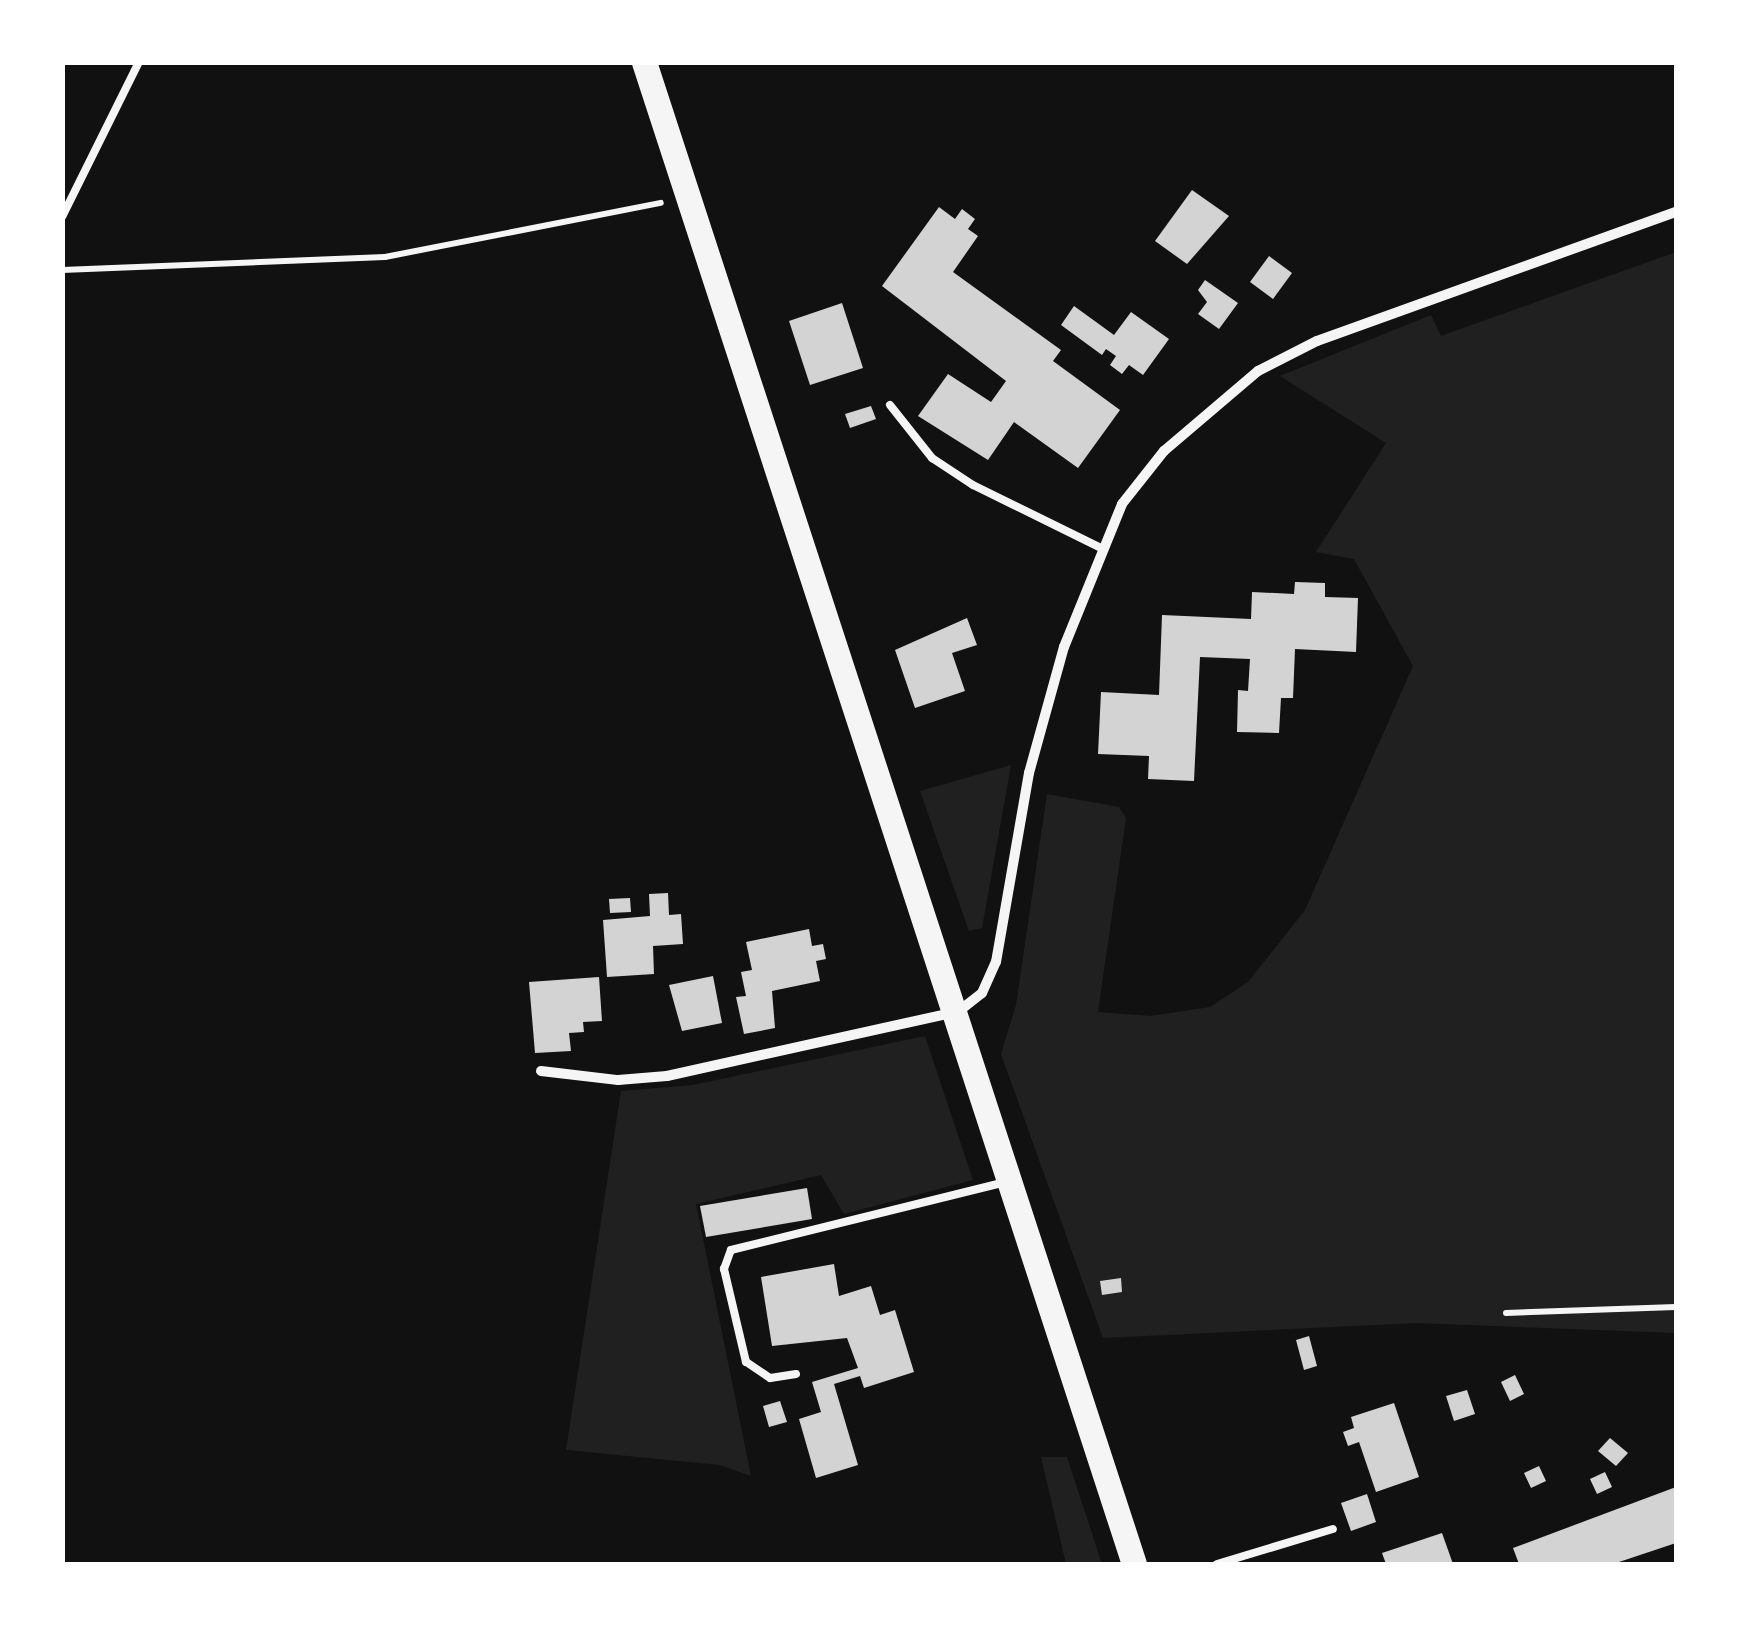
<!DOCTYPE html>
<style>
body{margin:0}
#map{position:relative;width:1739px;height:1627px;overflow:hidden;background:#111;font-family:Ubuntu,sans-serif}
div>[style]{position:absolute}
.green>*{inset:0;background:#202020}
.building>*{inset:0;background:#d3d3d3}
.path>*{height:6px;margin:-3px;padding:0 3px;transform-origin:3px;border-radius:3px;background:#f5f5f5}
.service>*{height:8px;margin:-4px;padding:0 4px;transform-origin:4px;border-radius:4px;background:#f5f5f5}
.minor>*{height:10px;margin:-5px;padding:0 5px;transform-origin:5px;border-radius:5px;background:#f5f5f5}
.primary>*{height:25px;margin:-12.5px;padding:0 12.5px;transform-origin:12.5px;border-radius:12.5px;background:#f5f5f5}
span{translate:-50% -50%;white-space:nowrap;text-align:center;line-height:1.15;-webkit-text-stroke:8px #fff;paint-order:stroke}
.frame{position:absolute;inset:0;border:65px solid #fff;pointer-events:none}
</style>
<div id="map">
<div class="green">
<i style="clip-path:polygon(1676px 252px,1676px 1333px,1416px 1323px,1103px 1338px,1001px 1054px,1016px 1005px,1047px 794px,1119px 807px,1126px 818px,1098px 1012px,1151px 1016px,1210px 1007px,1248px 982px,1305px 910px,1413px 666px,1354px 559px,1316px 552px,1386px 443px,1280px 376px,1431px 315px,1441px 336px)"></i>
<i style="clip-path:polygon(1011px 765px,982px 928px,969px 931px,920px 791px)"></i>
<i style="clip-path:polygon(925px 1036px,973px 1180px,844px 1214px,821px 1175px,696px 1204px,751px 1476px,720px 1465px,566px 1450px,621px 1091px,693px 1085px)"></i>
<i style="clip-path:polygon(1041px 1457px,1067px 1457px,1102px 1564px,1066px 1564px)"></i>
</div>
<div class="building">
<i style="clip-path:polygon(1192px 190px,1229px 216px,1187px 264px,1155px 241px)"></i>
<i style="clip-path:polygon(939px 207px,955px 219px,962px 209px,975px 219px,968px 229px,978px 236px,953px 272px,1061px 350px,1053px 361px,1120px 410px,1078px 468px,1014px 422px,988px 460px,918px 416px,948px 374px,991px 402px,1006px 381px,882px 286px)"></i>
<i style="clip-path:polygon(1269px 256px,1292px 273px,1273px 299px,1250px 282px)"></i>
<i style="clip-path:polygon(1205px 280px,1238px 303px,1219px 329px,1198px 314px,1207px 302px,1198px 290px)"></i>
<i style="clip-path:polygon(842px 303px,863px 368px,810px 385px,789px 321px)"></i>
<i style="clip-path:polygon(1074px 306px,1114px 335px,1131px 312px,1169px 339px,1143px 375px,1129px 365px,1122px 374px,1110px 365px,1116px 356px,1106px 349px,1102px 355px,1061px 325px)"></i>
<i style="clip-path:polygon(871px 406px,876px 419px,850px 428px,845px 414px)"></i>
<i style="clip-path:polygon(1295px 582px,1325px 583px,1325px 597px,1358px 598px,1356px 652px,1295px 649px,1293px 698px,1281px 698px,1279px 733px,1237px 732px,1238px 690px,1248px 691px,1250px 659px,1200px 657px,1194px 781px,1148px 779px,1149px 756px,1098px 754px,1101px 692px,1159px 695px,1162px 615px,1251px 619px,1252px 592px,1294px 594px)"></i>
<i style="clip-path:polygon(967px 618px,977px 645px,952px 653px,965px 691px,915px 708px,895px 650px)"></i>
<i style="clip-path:polygon(668px 893px,669px 915px,681px 914px,683px 944px,653px 946px,654px 974px,607px 977px,603px 920px,650px 916px,649px 894px)"></i>
<i style="clip-path:polygon(630px 898px,631px 912px,610px 913px,609px 899px)"></i>
<i style="clip-path:polygon(809px 929px,812px 946px,823px 944px,826px 959px,816px 961px,820px 981px,772px 991px,775px 1028px,744px 1034px,736px 997px,746px 996px,741px 972px,752px 970px,746px 942px)"></i>
<i style="clip-path:polygon(713px 976px,722px 1023px,682px 1031px,669px 985px)"></i>
<i style="clip-path:polygon(599px 977px,602px 1021px,583px 1022px,584px 1032px,569px 1033px,571px 1051px,535px 1053px,529px 982px)"></i>
<i style="clip-path:polygon(807px 1188px,812px 1219px,706px 1237px,700px 1206px)"></i>
<i style="clip-path:polygon(834px 1264px,839px 1296px,871px 1286px,880px 1315px,895px 1310px,914px 1372px,864px 1388px,860px 1376px,834px 1384px,858px 1465px,816px 1478px,799px 1419px,821px 1412px,812px 1382px,858px 1368px,847px 1338px,772px 1346px,761px 1277px)"></i>
<i style="clip-path:polygon(1121px 1278px,1122px 1292px,1102px 1295px,1100px 1281px)"></i>
<i style="clip-path:polygon(1309px 1336px,1317px 1366px,1304px 1370px,1296px 1340px)"></i>
<i style="clip-path:polygon(1515px 1375px,1524px 1394px,1510px 1401px,1501px 1382px)"></i>
<i style="clip-path:polygon(1467px 1390px,1475px 1414px,1454px 1421px,1446px 1396px)"></i>
<i style="clip-path:polygon(780px 1401px,787px 1422px,769px 1427px,763px 1406px)"></i>
<i style="clip-path:polygon(1394px 1403px,1419px 1477px,1376px 1492px,1359px 1442px,1348px 1446px,1343px 1432px,1354px 1428px,1351px 1417px)"></i>
<i style="clip-path:polygon(1610px 1438px,1628px 1453px,1616px 1466px,1598px 1451px)"></i>
<i style="clip-path:polygon(1539px 1466px,1546px 1481px,1531px 1488px,1524px 1473px)"></i>
<i style="clip-path:polygon(1605px 1472px,1612px 1487px,1597px 1494px,1590px 1479px)"></i>
<i style="clip-path:polygon(1676px 1487px,1676px 1543px,1613px 1564px,1519px 1564px,1513px 1548px)"></i>
<i style="clip-path:polygon(1367px 1494px,1376px 1522px,1351px 1531px,1341px 1503px)"></i>
<i style="clip-path:polygon(1442px 1533px,1453px 1564px,1386px 1564px,1382px 1553px)"></i>
</div>
<div class="path">
<i style="left:62px;top:270px;width:323px;rotate:-2.3deg"></i>
<i style="left:385px;top:257px;width:281px;rotate:-11.1deg"></i>
<i style="left:1506px;top:1313px;width:170px;rotate:-2deg"></i>
</div>
<div class="service">
<i style="left:62px;top:217px;width:173px;rotate:-63.6deg"></i>
<i style="left:890px;top:405px;width:68px;rotate:51.6deg"></i>
<i style="left:932px;top:458px;width:49px;rotate:33.4deg"></i>
<i style="left:973px;top:485px;width:143px;rotate:26.2deg"></i>
<i style="left:796px;top:1374px;width:26px;rotate:171deg"></i>
<i style="left:770px;top:1378px;width:29px;rotate:-146deg"></i>
<i style="left:746px;top:1362px;width:96px;rotate:-103.3deg"></i>
<i style="left:724px;top:1269px;width:20px;rotate:-70deg"></i>
<i style="left:731px;top:1250px;width:282px;rotate:-13.9deg"></i>
<i style="left:1217px;top:1564px;width:121px;rotate:-16.8deg"></i>
</div>
<div class="minor">
<i style="left:541px;top:1071px;width:78px;rotate:6.7deg"></i>
<i style="left:618px;top:1080px;width:49px;rotate:-4.7deg"></i>
<i style="left:667px;top:1076px;width:299px;rotate:-12.5deg"></i>
<i style="left:959px;top:1011px;width:29px;rotate:-38deg"></i>
<i style="left:982px;top:993px;width:34px;rotate:-66deg"></i>
<i style="left:996px;top:962px;width:192px;rotate:-80.1deg"></i>
<i style="left:1029px;top:773px;width:131px;rotate:-74.5deg"></i>
<i style="left:1064px;top:647px;width:154px;rotate:-67.9deg"></i>
<i style="left:1122px;top:504px;width:68px;rotate:-51.6deg"></i>
<i style="left:1164px;top:451px;width:123px;rotate:-40.4deg"></i>
<i style="left:1258px;top:371px;width:66px;rotate:-27deg"></i>
<i style="left:1317px;top:341px;width:381px;rotate:-19.8deg"></i>
</div>
<div class="primary">
<i style="left:644px;top:62px;width:1580px;rotate:71.93deg"></i>
</div>
<div class="frame"></div>
</div>
